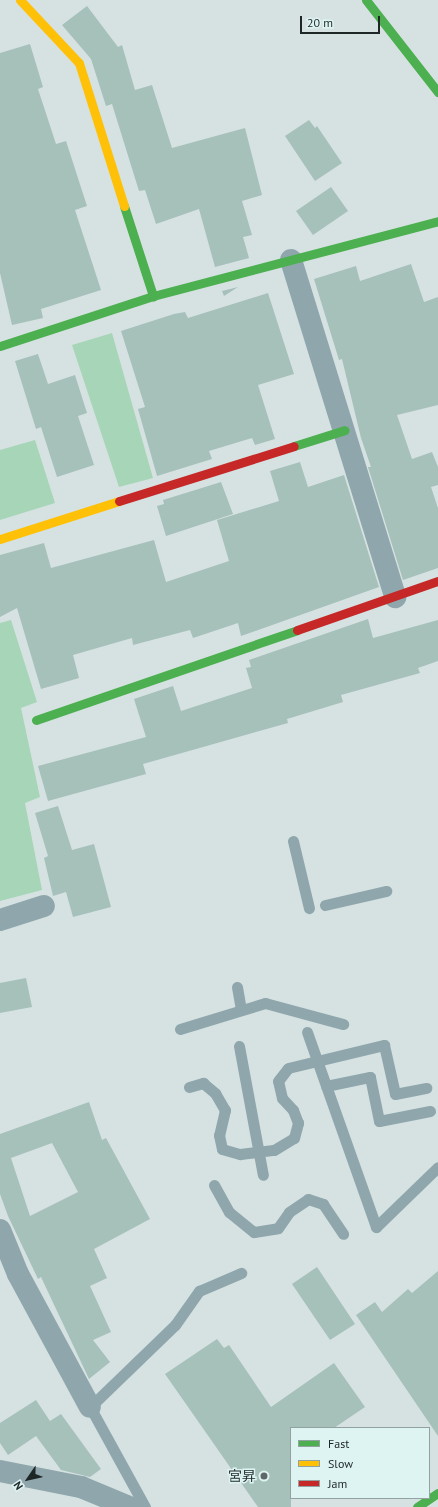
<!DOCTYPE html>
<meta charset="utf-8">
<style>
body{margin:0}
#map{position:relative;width:438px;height:1507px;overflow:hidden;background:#d6e2e2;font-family:"PT Sans","Noto Sans JP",sans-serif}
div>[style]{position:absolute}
.green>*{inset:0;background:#a7d5b7}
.building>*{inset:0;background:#a6c0ba}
.lane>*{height:11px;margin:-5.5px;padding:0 5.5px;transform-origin:5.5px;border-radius:5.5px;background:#8fa7ac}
.street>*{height:22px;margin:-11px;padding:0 11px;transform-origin:11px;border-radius:11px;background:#8fa7ac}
.fast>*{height:9px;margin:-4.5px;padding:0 4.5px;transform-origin:4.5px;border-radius:4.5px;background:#4caf50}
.slow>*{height:9px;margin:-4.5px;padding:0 4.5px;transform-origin:4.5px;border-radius:4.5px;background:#ffc107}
.jam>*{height:9px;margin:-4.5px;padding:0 4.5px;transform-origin:4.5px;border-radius:4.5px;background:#c62828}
.dots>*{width:11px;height:11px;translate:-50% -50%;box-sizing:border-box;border:2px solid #def4f3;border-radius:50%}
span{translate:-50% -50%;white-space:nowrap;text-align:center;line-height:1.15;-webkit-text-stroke:3px #def4f3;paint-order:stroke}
.poi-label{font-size:14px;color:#1e2626}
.right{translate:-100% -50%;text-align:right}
.legend{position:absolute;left:290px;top:1427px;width:140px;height:72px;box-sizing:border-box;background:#def4f3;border:1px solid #91a2a1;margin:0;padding:5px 7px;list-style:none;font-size:12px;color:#1e2626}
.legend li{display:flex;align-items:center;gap:8px;height:20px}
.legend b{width:20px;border:1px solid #91a2a1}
.north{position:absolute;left:8px;top:1459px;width:40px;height:40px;-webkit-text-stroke:3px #def4f3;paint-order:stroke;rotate:236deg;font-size:11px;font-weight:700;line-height:16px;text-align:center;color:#1e2626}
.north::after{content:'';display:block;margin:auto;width:14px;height:18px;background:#1e2626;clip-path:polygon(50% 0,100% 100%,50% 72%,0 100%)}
.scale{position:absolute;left:300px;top:16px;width:80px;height:18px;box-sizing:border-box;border:2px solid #1e2626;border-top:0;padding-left:5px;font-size:12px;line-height:14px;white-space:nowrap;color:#1e2626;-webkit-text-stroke:3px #def4f3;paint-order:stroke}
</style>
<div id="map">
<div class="green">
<i style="clip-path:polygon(112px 333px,153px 478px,119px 487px,72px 345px)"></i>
<i style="clip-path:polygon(35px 440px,55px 503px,0 520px,0 450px)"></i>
<i style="clip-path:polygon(11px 620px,37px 702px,21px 708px,40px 797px,25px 803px,42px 890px,0 901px,0 623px)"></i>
</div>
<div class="building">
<i style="clip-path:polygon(87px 6px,118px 47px,122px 45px,135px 90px,152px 85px,172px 148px,245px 128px,262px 195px,242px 201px,252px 235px,243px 237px,249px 258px,215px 267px,199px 209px,156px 224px,145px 190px,139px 191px,112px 104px,106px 106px,91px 59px,62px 25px)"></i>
<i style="clip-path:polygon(30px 44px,43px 87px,38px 89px,56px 144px,66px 141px,87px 206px,75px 210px,101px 290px,41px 309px,43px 318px,12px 325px,0 273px,0 53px)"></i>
<i style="clip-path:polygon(309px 120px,315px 128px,317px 126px,342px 163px,315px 181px,285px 136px)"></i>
<i style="clip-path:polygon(331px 187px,348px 211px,313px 235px,296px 211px)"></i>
<i style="clip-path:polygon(411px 264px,424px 302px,438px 297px,438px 405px,397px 415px,412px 459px,432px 452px,438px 467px,438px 485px,431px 487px,438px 508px,438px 568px,403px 580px,368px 467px,371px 467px,361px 438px,342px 359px,339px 360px,314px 279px,356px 266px,360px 281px)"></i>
<i style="clip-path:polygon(238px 287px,224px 296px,222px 291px)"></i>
<i style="clip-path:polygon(268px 293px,294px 374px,258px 385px,275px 439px,255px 445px,252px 438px,209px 451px,212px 459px,157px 476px,138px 409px,145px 407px,121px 331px,174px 314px,185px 312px,188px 318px)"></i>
<i style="clip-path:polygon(38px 354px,48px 384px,75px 375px,87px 413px,78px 416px,94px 465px,57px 477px,41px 427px,36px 429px,15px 361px)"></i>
<i style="clip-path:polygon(300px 462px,308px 487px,344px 475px,379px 587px,241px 636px,238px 623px,193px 638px,190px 630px,133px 645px,132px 638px,73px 655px,79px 678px,41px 689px,17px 608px,0 617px,0 555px,44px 543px,51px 568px,154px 540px,166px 582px,229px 561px,217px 520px,279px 501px,270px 471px)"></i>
<i style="clip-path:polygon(221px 482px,233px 514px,166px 536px,157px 506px,164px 504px,163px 500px)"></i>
<i style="clip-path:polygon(368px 619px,373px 638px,438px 620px,438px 661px,418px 668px,420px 673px,341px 695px,343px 702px,287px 719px,288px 723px,143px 764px,146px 774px,48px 801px,38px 766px,146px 737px,134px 699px,173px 686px,181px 711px,252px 688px,246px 668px,251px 667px,249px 660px)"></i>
<i style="clip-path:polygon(58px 806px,72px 850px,94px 844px,111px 907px,73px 917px,66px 892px,53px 896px,44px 858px,48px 856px,35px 813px)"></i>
<i style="clip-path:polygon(26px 978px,32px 1007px,0 1013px,0 983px)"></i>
<i style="clip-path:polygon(evenodd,89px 1102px,102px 1140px,106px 1138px,150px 1219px,94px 1249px,107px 1278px,90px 1286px,111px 1332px,93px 1340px,110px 1362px,89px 1379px,41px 1277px,38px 1279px,8px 1216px,0 1194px,0 1134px,89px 1102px,52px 1143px,78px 1192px,30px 1216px,11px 1158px,52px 1143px)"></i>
<i style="clip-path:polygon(317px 1267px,355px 1324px,330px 1340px,292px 1284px)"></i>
<i style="clip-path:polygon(438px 1271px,438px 1436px,356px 1315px,375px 1302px,382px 1312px,408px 1289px,412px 1293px)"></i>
<i style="clip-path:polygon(217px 1339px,224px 1348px,229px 1345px,271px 1407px,334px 1363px,365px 1407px,334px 1428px,291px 1428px,291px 1507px,258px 1507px,165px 1374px)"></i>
<i style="clip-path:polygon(36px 1400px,50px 1421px,61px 1414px,101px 1469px,90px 1477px,61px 1470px,36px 1436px,8px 1455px,0 1443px,0 1423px)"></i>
</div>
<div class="lane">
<i style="left:293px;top:841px;width:69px;rotate:76.6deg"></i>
<i style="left:325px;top:905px;width:63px;rotate:-12.9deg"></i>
<i style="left:237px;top:987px;width:23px;rotate:80deg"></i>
<i style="left:180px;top:1029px;width:89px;rotate:-17deg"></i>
<i style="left:265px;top:1003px;width:81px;rotate:15.1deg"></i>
<i style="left:307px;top:1032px;width:207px;rotate:70.5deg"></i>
<i style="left:376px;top:1227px;width:86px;rotate:-44.1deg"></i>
<i style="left:239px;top:1046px;width:131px;rotate:79.5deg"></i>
<i style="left:326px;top:1086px;width:45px;rotate:-11.6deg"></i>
<i style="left:370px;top:1077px;width:45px;rotate:78.4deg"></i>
<i style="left:379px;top:1121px;width:52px;rotate:-11.1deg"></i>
<i style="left:189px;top:1087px;width:15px;rotate:-16deg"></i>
<i style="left:203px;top:1083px;width:16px;rotate:40deg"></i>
<i style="left:215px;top:1093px;width:20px;rotate:60deg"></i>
<i style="left:225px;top:1110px;width:26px;rotate:103deg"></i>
<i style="left:219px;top:1135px;width:14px;rotate:78deg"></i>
<i style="left:222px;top:1149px;width:19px;rotate:16deg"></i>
<i style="left:240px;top:1154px;width:34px;rotate:-7deg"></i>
<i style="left:274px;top:1150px;width:23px;rotate:-31deg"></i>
<i style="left:294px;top:1138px;width:16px;rotate:-75deg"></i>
<i style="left:298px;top:1123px;width:14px;rotate:-111deg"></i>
<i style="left:293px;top:1110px;width:16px;rotate:-133deg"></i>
<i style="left:282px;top:1098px;width:17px;rotate:-103deg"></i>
<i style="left:278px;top:1081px;width:16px;rotate:-52deg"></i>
<i style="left:288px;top:1068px;width:99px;rotate:-13.5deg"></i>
<i style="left:384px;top:1045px;width:50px;rotate:77.3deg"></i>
<i style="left:395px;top:1094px;width:32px;rotate:-11deg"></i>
<i style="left:214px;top:1185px;width:31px;rotate:61deg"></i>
<i style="left:229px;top:1212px;width:32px;rotate:39deg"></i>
<i style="left:254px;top:1232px;width:24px;rotate:-9deg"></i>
<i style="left:278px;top:1228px;width:19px;rotate:-55deg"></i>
<i style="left:289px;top:1212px;width:23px;rotate:-34deg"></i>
<i style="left:308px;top:1199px;width:16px;rotate:18deg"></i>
<i style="left:323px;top:1204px;width:36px;rotate:56deg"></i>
<i style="left:145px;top:1507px;width:114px;rotate:-118.8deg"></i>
<i style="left:90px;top:1407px;width:118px;rotate:-44deg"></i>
<i style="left:175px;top:1325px;width:42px;rotate:-54.8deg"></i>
<i style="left:199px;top:1291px;width:46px;rotate:-23.2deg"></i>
</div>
<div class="street">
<i style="left:291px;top:260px;width:353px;rotate:72.8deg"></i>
<i style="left:0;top:920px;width:46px;rotate:-17.7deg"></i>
<i style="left:0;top:1230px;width:48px;rotate:67.8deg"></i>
<i style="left:18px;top:1274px;width:151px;rotate:61.6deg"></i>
<i style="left:0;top:1471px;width:83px;rotate:11.2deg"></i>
<i style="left:81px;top:1487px;width:52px;rotate:22.6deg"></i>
</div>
<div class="fast">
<i style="left:366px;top:0;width:117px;rotate:52deg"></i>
<i style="left:124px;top:206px;width:95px;rotate:72.1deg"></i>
<i style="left:0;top:346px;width:161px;rotate:-18.1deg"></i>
<i style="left:153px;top:296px;width:295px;rotate:-14.7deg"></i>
<i style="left:294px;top:446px;width:53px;rotate:-17.4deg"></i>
<i style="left:36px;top:720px;width:276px;rotate:-19deg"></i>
<i style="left:417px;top:1507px;width:25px;rotate:-34deg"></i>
</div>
<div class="slow">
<i style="left:20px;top:0;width:86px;rotate:46.9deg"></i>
<i style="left:79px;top:63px;width:150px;rotate:72.5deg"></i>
<i style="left:0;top:539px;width:125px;rotate:-17.7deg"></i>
</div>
<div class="jam">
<i style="left:119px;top:501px;width:183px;rotate:-17.4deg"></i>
<i style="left:297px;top:630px;width:149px;rotate:-19.2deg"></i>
</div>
<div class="dots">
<i style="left:264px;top:1476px;background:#5e6868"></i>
</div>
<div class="poi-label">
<span class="right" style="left:256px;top:1476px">宮昇</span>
</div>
<ul class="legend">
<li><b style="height:5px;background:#4caf50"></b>Fast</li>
<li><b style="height:5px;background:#ffc107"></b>Slow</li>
<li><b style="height:5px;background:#c62828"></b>Jam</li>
</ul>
<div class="north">N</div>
<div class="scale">20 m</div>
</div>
